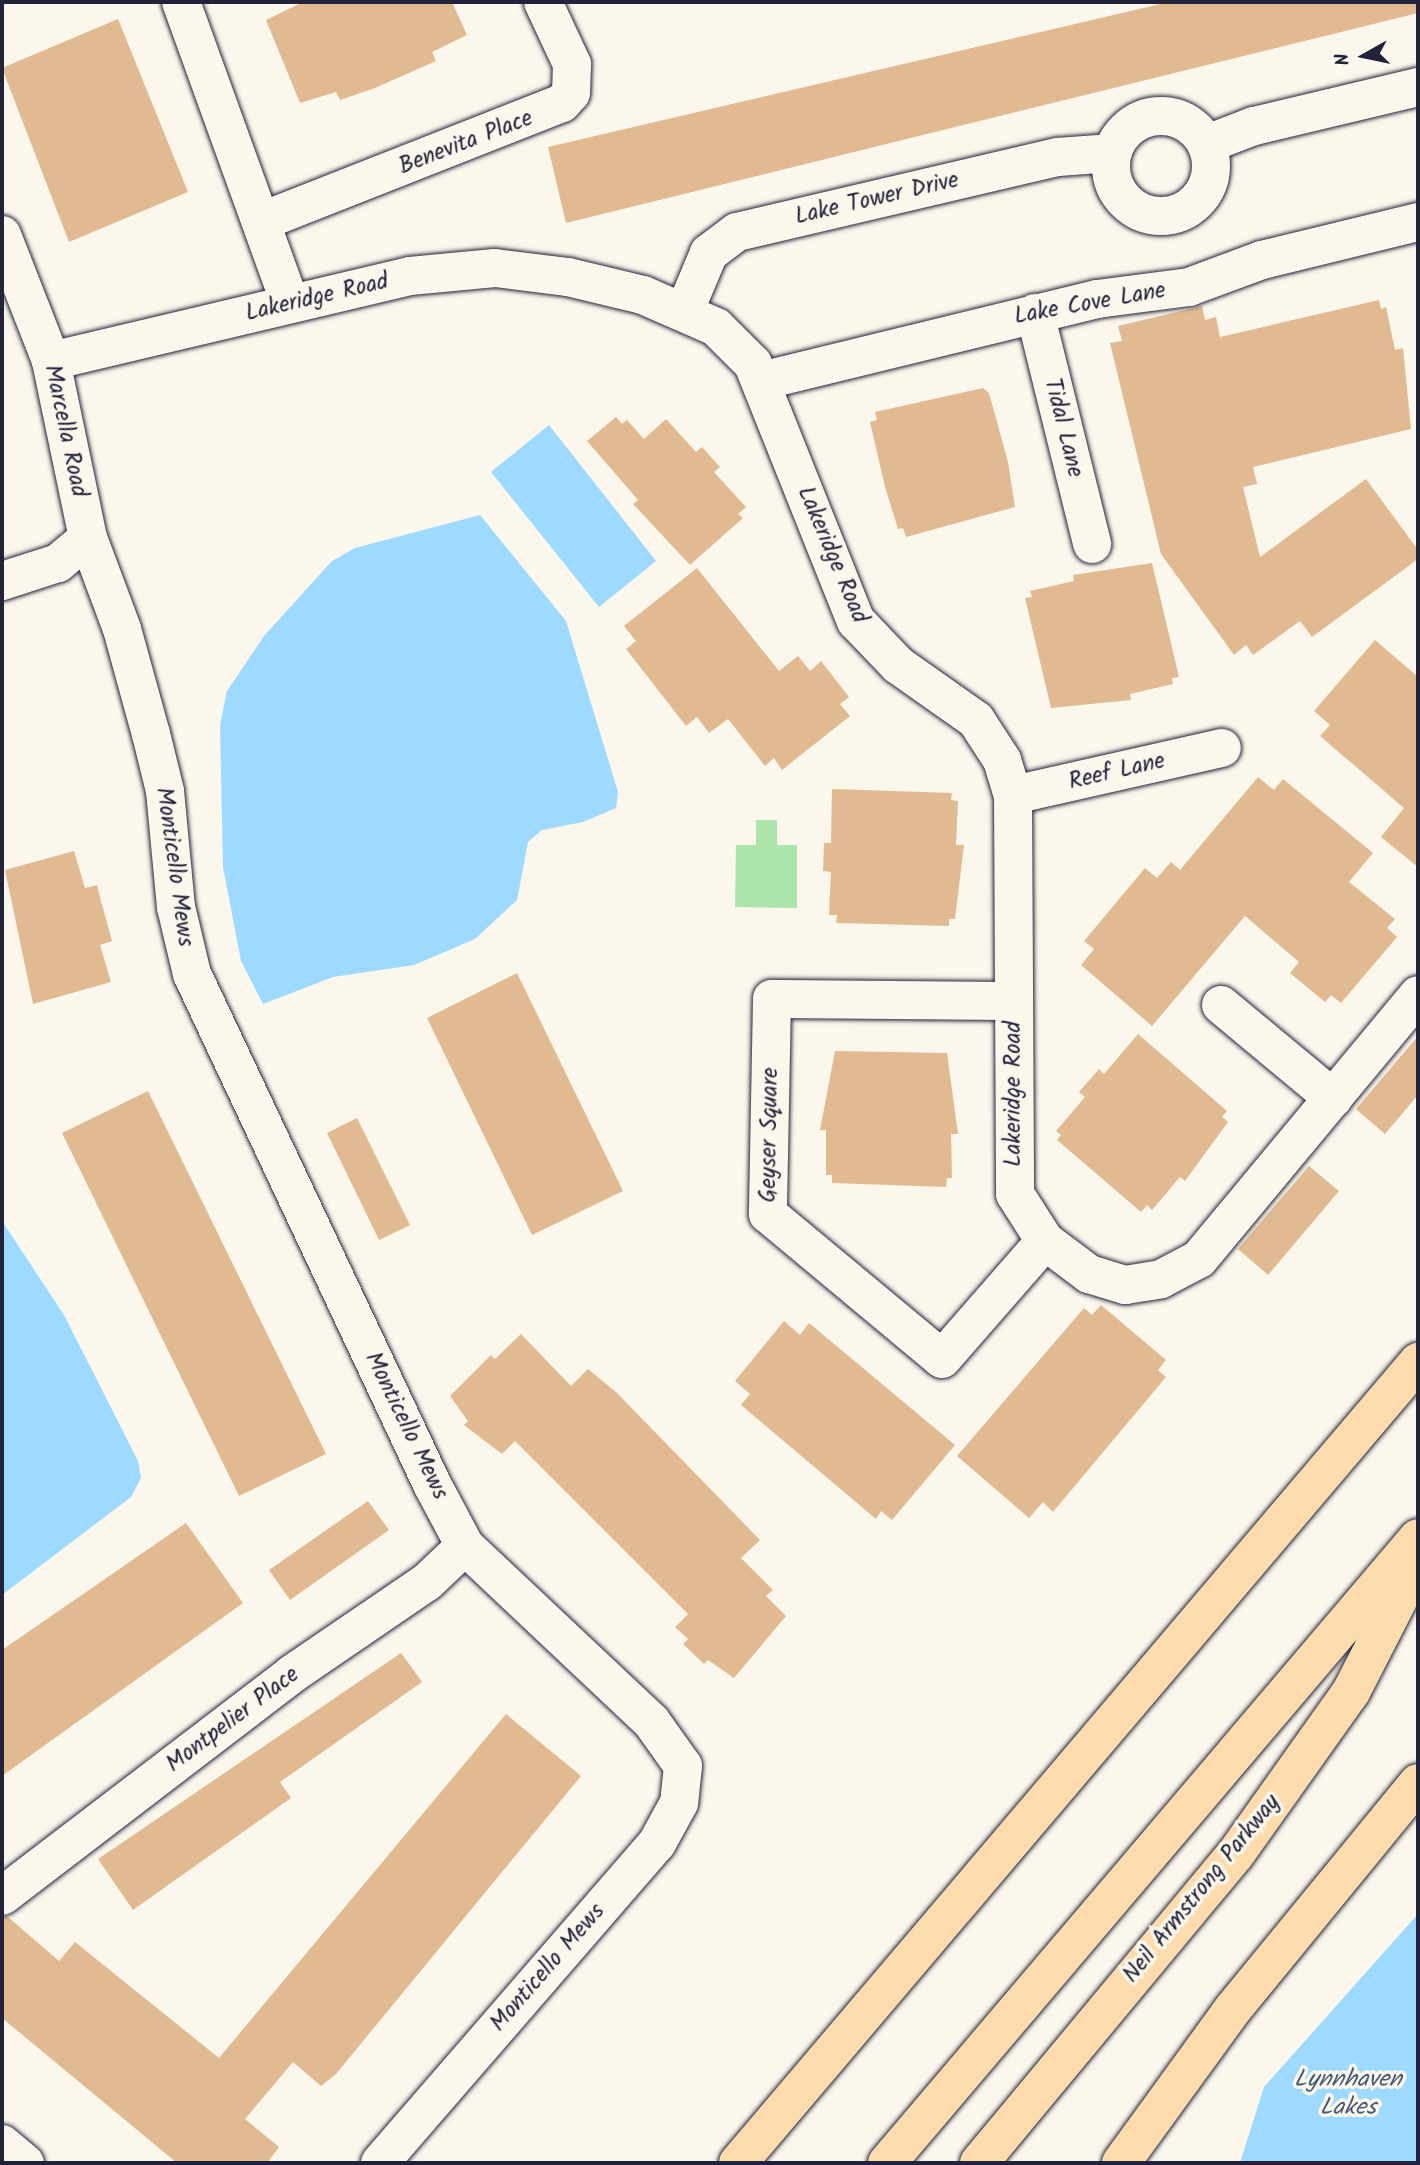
<!DOCTYPE html>
<style>
body{margin:0}
#map{position:relative;width:1420px;height:2165px;overflow:hidden;background:#fbf7ec;font-family:Kalam,sans-serif}
div>[style]{position:absolute}
.green>*{inset:0;background:#ace5a9}
.water>*{inset:0;background:#9ed9ff}
.building>*{inset:0;background:#e1ba92}
.roads{filter:drop-shadow(0 0 2px #22223b) drop-shadow(0 0 2px #22223b)}
.minor>*{height:38px;margin:-19px;padding:0 19px;transform-origin:19px;border-radius:19px;background:#fbf7ec}
.minor>.ring{margin:-19px;padding:0;box-sizing:content-box;background:none;border:38px solid #fbf7ec;border-radius:50%}
.highway>*{height:38px;margin:-19px;padding:0 19px;transform-origin:19px;border-radius:19px;background:#fcdcac}
span{translate:-50% -50%;white-space:nowrap;text-align:center;line-height:1.15;-webkit-text-stroke:7px #fbf7ec;paint-order:stroke}
.street-label{font-size:23px;color:#22223b}
.water-label{font-size:24px;color:#475976;font-style:italic}
.frame{position:absolute;inset:0;border:4px solid #22223b;pointer-events:none}
.north{position:absolute;left:1329px;top:21px;width:70px;height:70px;-webkit-text-stroke:5px #fbf7ec;paint-order:stroke;rotate:261deg;font-size:19px;font-weight:700;line-height:28px;text-align:center;color:#22223b}
.north::after{content:'';display:block;margin:auto;width:24px;height:32px;background:#22223b;clip-path:polygon(50% 0,100% 100%,50% 72%,0 100%)}
</style>
<div id="map">
<div class="green">
<i style="clip-path:polygon(756px 820px,777px 820px,777px 845px,797px 845px,797px 908px,735px 907px,736px 845px,756px 845px)"></i>
</div>
<div class="water">
<i style="clip-path:polygon(549px 425px,656px 561px,599px 607px,491px 472px)"></i>
<i style="clip-path:polygon(480px 515px,566px 621px,618px 792px,616px 808px,583px 822px,542px 830px,528px 842px,517px 900px,475px 939px,414px 965px,333px 977px,263px 1004px,241px 961px,223px 867px,220px 725px,227px 691px,264px 636px,332px 561px,355px 548px)"></i>
<i style="clip-path:polygon(2px 1221px,64px 1315px,138px 1461px,141px 1478px,131px 1497px,2px 1595px)"></i>
<i style="clip-path:polygon(1418px 1914px,1418px 2163px,1240px 2163px,1264px 2087px)"></i>
</div>
<div class="building">
<i style="clip-path:polygon(303px 2px,452px 2px,467px 35px,432px 52px,436px 61px,375px 88px,340px 100px,336px 92px,300px 103px,266px 20px)"></i>
<i style="clip-path:polygon(1169px 2px,1418px 2px,1418px 13px,566px 223px,548px 147px)"></i>
<i style="clip-path:polygon(118px 19px,188px 192px,69px 242px,2px 68px)"></i>
<i style="clip-path:polygon(1379px 300px,1381px 309px,1386px 307px,1395px 350px,1403px 348px,1411px 429px,1253px 467px,1257px 484px,1243px 487px,1260px 557px,1366px 479px,1418px 550px,1418px 559px,1312px 637px,1300px 621px,1253px 655px,1246px 645px,1234px 655px,1161px 554px,1110px 343px,1122px 341px,1118px 326px,1202px 306px,1205px 320px,1216px 317px,1220px 337px)"></i>
<i style="clip-path:polygon(983px 388px,989px 393px,1008px 462px,1015px 507px,906px 537px,903px 528px,898px 529px,885px 487px,870px 422px,877px 420px,875px 412px)"></i>
<i style="clip-path:polygon(616px 417px,622px 424px,627px 420px,644px 439px,666px 419px,696px 452px,702px 447px,720px 467px,714px 472px,746px 507px,738px 514px,743px 518px,690px 565px,633px 504px,638px 500px,587px 441px)"></i>
<i style="clip-path:polygon(1152px 563px,1179px 677px,1172px 678px,1173px 684px,1130px 694px,1131px 700px,1051px 708px,1025px 598px,1032px 597px,1030px 591px,1074px 581px,1073px 575px)"></i>
<i style="clip-path:polygon(697px 568px,779px 671px,798px 656px,810px 671px,821px 661px,849px 697px,840px 704px,850px 716px,782px 770px,774px 758px,765px 766px,728px 719px,709px 733px,697px 717px,686px 726px,626px 649px,636px 641px,624px 626px)"></i>
<i style="clip-path:polygon(1375px 640px,1418px 677px,1418px 867px,1381px 837px,1404px 808px,1320px 736px,1330px 725px,1314px 711px)"></i>
<i style="clip-path:polygon(1258px 777px,1274px 790px,1283px 779px,1373px 853px,1349px 882px,1395px 919px,1387px 928px,1397px 937px,1341px 1003px,1331px 995px,1325px 1002px,1290px 973px,1299px 962px,1245px 916px,1152px 1026px,1081px 965px,1094px 949px,1084px 941px,1145px 868px,1157px 878px,1171px 862px,1180px 870px)"></i>
<i style="clip-path:polygon(832px 789px,952px 793px,951px 800px,958px 801px,956px 845px,964px 845px,955px 919px,949px 919px,949px 926px,836px 923px,837px 915px,829px 915px,831px 872px,823px 871px,824px 843px,831px 843px)"></i>
<i style="clip-path:polygon(74px 851px,85px 888px,97px 885px,101px 901px,112px 941px,100px 945px,111px 982px,33px 1004px,5px 870px)"></i>
<i style="clip-path:polygon(517px 973px,623px 1191px,532px 1235px,427px 1018px)"></i>
<i style="clip-path:polygon(1138px 1034px,1227px 1111px,1222px 1117px,1228px 1122px,1185px 1181px,1180px 1177px,1152px 1210px,1147px 1205px,1141px 1212px,1057px 1140px,1061px 1135px,1056px 1131px,1085px 1097px,1079px 1092px,1099px 1069px,1104px 1074px)"></i>
<i style="clip-path:polygon(1418px 1036px,1418px 1095px,1385px 1134px,1356px 1109px)"></i>
<i style="clip-path:polygon(835px 1051px,947px 1053px,958px 1134px,951px 1134px,952px 1178px,947px 1178px,946px 1187px,832px 1183px,832px 1175px,826px 1175px,826px 1130px,820px 1130px)"></i>
<i style="clip-path:polygon(148px 1091px,326px 1454px,239px 1496px,62px 1133px)"></i>
<i style="clip-path:polygon(357px 1118px,410px 1225px,379px 1240px,327px 1133px)"></i>
<i style="clip-path:polygon(1309px 1166px,1339px 1191px,1268px 1275px,1238px 1249px)"></i>
<i style="clip-path:polygon(1101px 1305px,1166px 1360px,1158px 1370px,1166px 1377px,1053px 1512px,1043px 1502px,1029px 1518px,957px 1456px,1084px 1308px,1092px 1315px)"></i>
<i style="clip-path:polygon(784px 1321px,800px 1335px,809px 1323px,955px 1445px,892px 1520px,881px 1511px,876px 1519px,741px 1405px,750px 1394px,735px 1381px)"></i>
<i style="clip-path:polygon(521px 1334px,571px 1386px,588px 1369px,616px 1392px,760px 1540px,741px 1558px,773px 1590px,766px 1596px,786px 1616px,734px 1678px,708px 1660px,704px 1664px,683px 1644px,688px 1639px,675px 1627px,688px 1614px,515px 1441px,502px 1454px,464px 1425px,468px 1421px,450px 1396px,491px 1355px,495px 1359px)"></i>
<i style="clip-path:polygon(368px 1501px,389px 1530px,290px 1600px,269px 1570px)"></i>
<i style="clip-path:polygon(186px 1523px,243px 1603px,2px 1776px,2px 1650px)"></i>
<i style="clip-path:polygon(401px 1653px,422px 1682px,280px 1782px,291px 1798px,133px 1910px,98px 1859px)"></i>
<i style="clip-path:polygon(506px 1714px,581px 1776px,336px 2074px,321px 2086px,293px 2062px,245px 2119px,279px 2147px,267px 2163px,177px 2163px,2px 2018px,2px 1917px,8px 1917px,59px 1961px,75px 1942px,219px 2058px)"></i>
</div>
<div class="roads">
<div class="minor">
<i style="left:181px;top:2px;width:320px;rotate:70.1deg"></i>
<i class="ring" style="left:1111px;top:116px;width:62px;height:62px"></i>
<i style="left:1207px;top:144px;width:50px;rotate:-21deg"></i>
<i style="left:1254px;top:126px;width:169px;rotate:-13.4deg"></i>
<i style="left:265px;top:220px;width:319px;rotate:-21.5deg"></i>
<i style="left:562px;top:103px;width:13px;rotate:-48deg"></i>
<i style="left:571px;top:93px;width:29px;rotate:-88deg"></i>
<i style="left:572px;top:64px;width:68px;rotate:-115.1deg"></i>
<i style="left:2px;top:235px;width:135px;rotate:68.7deg"></i>
<i style="left:51px;top:361px;width:181px;rotate:78.2deg"></i>
<i style="left:88px;top:538px;width:39px;rotate:140deg"></i>
<i style="left:58px;top:563px;width:59px;rotate:162.2deg"></i>
<i style="left:685px;top:310px;width:62px;rotate:-67.2deg"></i>
<i style="left:709px;top:253px;width:35px;rotate:-37deg"></i>
<i style="left:737px;top:232px;width:330px;rotate:-13.2deg"></i>
<i style="left:1058px;top:157px;width:54px;rotate:-4.2deg"></i>
<i style="left:1035px;top:313px;width:238px;rotate:76.1deg"></i>
<i style="left:51px;top:361px;width:369px;rotate:-13.3deg"></i>
<i style="left:410px;top:276px;width:85px;rotate:-5.4deg"></i>
<i style="left:495px;top:268px;width:74px;rotate:7deg"></i>
<i style="left:568px;top:277px;width:77px;rotate:13.5deg"></i>
<i style="left:643px;top:295px;width:80px;rotate:23.7deg"></i>
<i style="left:716px;top:327px;width:52px;rotate:45deg"></i>
<i style="left:753px;top:364px;width:277px;rotate:68.2deg"></i>
<i style="left:856px;top:621px;width:61px;rotate:46.3deg"></i>
<i style="left:898px;top:665px;width:95px;rotate:35.2deg"></i>
<i style="left:976px;top:720px;width:48px;rotate:57deg"></i>
<i style="left:1002px;top:760px;width:37px;rotate:73deg"></i>
<i style="left:1013px;top:795px;width:399px;rotate:89.7deg"></i>
<i style="left:1015px;top:1194px;width:56px;rotate:57.4deg"></i>
<i style="left:1045px;top:1241px;width:55px;rotate:36.9deg"></i>
<i style="left:1089px;top:1274px;width:38px;rotate:17deg"></i>
<i style="left:1125px;top:1285px;width:36px;rotate:-9deg"></i>
<i style="left:1161px;top:1279px;width:43px;rotate:-27.8deg"></i>
<i style="left:1199px;top:1259px;width:343px;rotate:-50.3deg"></i>
<i style="left:761px;top:381px;width:346px;rotate:-13.7deg"></i>
<i style="left:1097px;top:299px;width:93px;rotate:-7.4deg"></i>
<i style="left:1189px;top:287px;width:78px;rotate:-20.3deg"></i>
<i style="left:1262px;top:260px;width:161px;rotate:-13.7deg"></i>
<i style="left:88px;top:538px;width:97px;rotate:69.5deg"></i>
<i style="left:122px;top:629px;width:109px;rotate:74.6deg"></i>
<i style="left:151px;top:734px;width:59px;rotate:76.2deg"></i>
<i style="left:165px;top:791px;width:117px;rotate:84.6deg"></i>
<i style="left:176px;top:907px;width:69px;rotate:76.6deg"></i>
<i style="left:192px;top:974px;width:564px;rotate:64.8deg"></i>
<i style="left:432px;top:1484px;width:70px;rotate:62deg"></i>
<i style="left:465px;top:1546px;width:255px;rotate:43.3deg"></i>
<i style="left:651px;top:1721px;width:55px;rotate:54.6deg"></i>
<i style="left:683px;top:1766px;width:37px;rotate:96deg"></i>
<i style="left:679px;top:1803px;width:46px;rotate:118.8deg"></i>
<i style="left:657px;top:1843px;width:423px;rotate:130.9deg"></i>
<i style="left:1013px;top:795px;width:214px;rotate:-12.7deg"></i>
<i style="left:1014px;top:1001px;width:242px;rotate:-179.5deg"></i>
<i style="left:772px;top:999px;width:215px;rotate:91.1deg"></i>
<i style="left:768px;top:1214px;width:226px;rotate:39.8deg"></i>
<i style="left:942px;top:1359px;width:157px;rotate:-48.9deg"></i>
<i style="left:1221px;top:1005px;width:146px;rotate:39.7deg"></i>
<i style="left:2px;top:1896px;width:365px;rotate:-37.4deg"></i>
<i style="left:292px;top:1674px;width:163px;rotate:-34.3deg"></i>
<i style="left:427px;top:1582px;width:52px;rotate:-43.5deg"></i>
<i style="left:2px;top:2144px;width:30px;rotate:40deg"></i>
</div>
<div class="highway">
<i style="left:738px;top:2163px;width:1051px;rotate:-49.67deg"></i>
<i style="left:887px;top:2163px;width:820px;rotate:-49.65deg"></i>
<i style="left:979px;top:2163px;width:400px;rotate:-50.3deg"></i>
<i style="left:1235px;top:1855px;width:200px;rotate:-54.6deg"></i>
<i style="left:1351px;top:1692px;width:143px;rotate:-62.9deg"></i>
<i style="left:1121px;top:2163px;width:190px;rotate:-54deg"></i>
<i style="left:1233px;top:2009px;width:292px;rotate:-50.7deg"></i>
</div>
</div>
<div class="street-label">
<span style="left:466px;top:143px;rotate:-21deg">Benevita Place</span>
<span style="left:877px;top:199px;rotate:-13deg">Lake Tower Drive</span>
<span style="left:317px;top:298px;rotate:-13deg">Lakeridge Road</span>
<span style="left:1090px;top:304px;rotate:-10deg">Lake Cove Lane</span>
<span style="left:1063px;top:428px;rotate:76deg">Tidal Lane</span>
<span style="left:65px;top:431px;rotate:78deg">Marcella Road</span>
<span style="left:832px;top:555px;rotate:67deg">Lakeridge Road</span>
<span style="left:1117px;top:772px;rotate:-13deg">Reef Lane</span>
<span style="left:174px;top:867px;rotate:82deg">Monticello Mews</span>
<span style="left:1014px;top:1094px;rotate:-90deg">Lakeridge Road</span>
<span style="left:770px;top:1135px;rotate:-89deg">Geyser Square</span>
<span style="left:406px;top:1426px;rotate:64deg">Monticello Mews</span>
<span style="left:233px;top:1720px;rotate:-37deg">Montpelier Place</span>
<span style="left:1202px;top:1889px;rotate:-51deg">Neil Armstrong Parkway</span>
<span style="left:548px;top:1968px;rotate:-49deg">Monticello Mews</span>
</div>
<div class="water-label">
<span style="left:1348px;top:2094px">Lynnhaven<br>Lakes</span>
</div>
<div class="frame"></div>
<div class="north">N</div>
</div>
